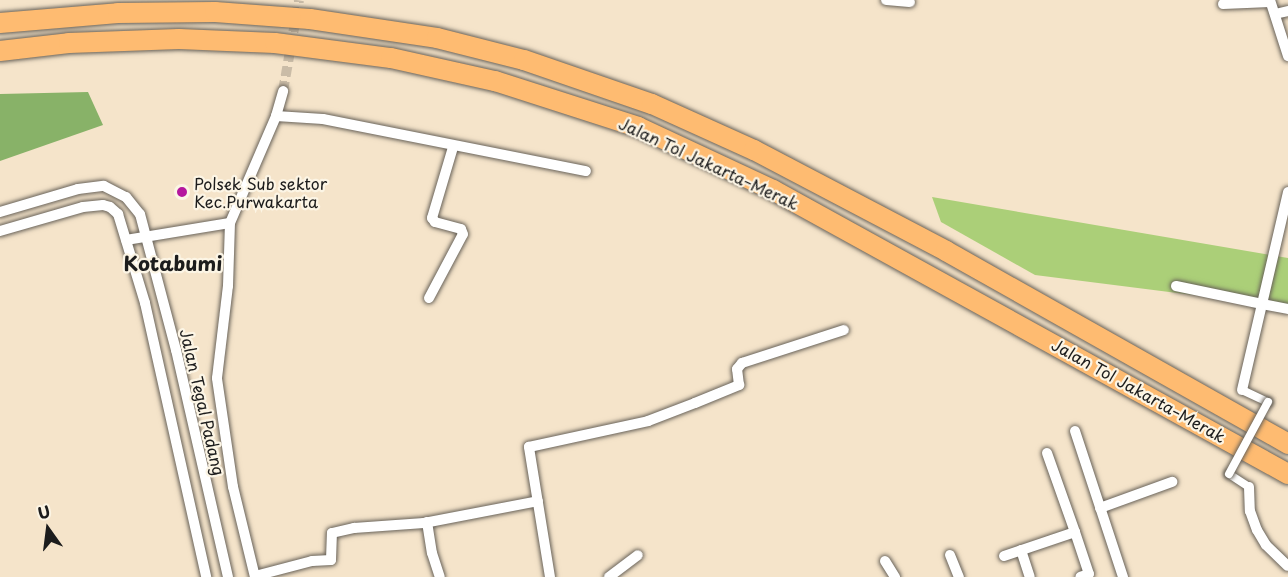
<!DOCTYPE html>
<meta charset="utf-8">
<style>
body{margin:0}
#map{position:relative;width:1288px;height:577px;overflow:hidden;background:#f5e4ca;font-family:"Playpen Sans",sans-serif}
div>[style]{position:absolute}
.green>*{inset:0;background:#abcf78}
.forest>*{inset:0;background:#88b268}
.minor-tunnel>*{height:10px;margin-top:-5px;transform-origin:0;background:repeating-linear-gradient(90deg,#cabca7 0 10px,transparent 0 15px)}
.roads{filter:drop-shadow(0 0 2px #686259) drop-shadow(0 0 2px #686259)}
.pedestrian>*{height:8px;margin:-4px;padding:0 4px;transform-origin:4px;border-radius:4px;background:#fff}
.minor>*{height:10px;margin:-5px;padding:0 5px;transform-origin:5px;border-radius:5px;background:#fff}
.motorway>*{height:20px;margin:-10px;padding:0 10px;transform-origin:10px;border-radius:10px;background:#febb71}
.bridges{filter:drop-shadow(0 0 2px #686259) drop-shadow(0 0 2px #686259)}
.pedestrian-bridge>*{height:8px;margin:-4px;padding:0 4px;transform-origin:4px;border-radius:4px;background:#fff}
.dots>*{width:16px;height:16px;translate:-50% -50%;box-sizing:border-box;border:3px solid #fcf5e5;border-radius:50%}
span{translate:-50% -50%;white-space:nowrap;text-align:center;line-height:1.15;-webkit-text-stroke:4.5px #fcf5e5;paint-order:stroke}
.street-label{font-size:16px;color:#1c1c1c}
.poi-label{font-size:16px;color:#1c1c1c}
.left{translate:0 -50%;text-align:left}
.quarter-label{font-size:20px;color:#1c1c1c;font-weight:700}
.north{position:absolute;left:18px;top:499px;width:60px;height:60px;-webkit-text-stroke:4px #fcf5e5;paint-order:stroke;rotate:346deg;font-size:16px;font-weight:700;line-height:24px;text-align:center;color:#1c1c1c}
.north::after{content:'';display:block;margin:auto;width:21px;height:27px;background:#1c1c1c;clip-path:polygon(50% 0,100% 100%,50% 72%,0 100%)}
</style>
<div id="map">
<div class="green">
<i style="clip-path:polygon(932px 197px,1288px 258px,1288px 307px,1035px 275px,941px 222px)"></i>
</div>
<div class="forest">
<i style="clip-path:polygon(88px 92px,103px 125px,0 161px,0 94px)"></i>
</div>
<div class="minor-tunnel">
<i style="left:283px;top:91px;width:92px;rotate:-80deg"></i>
</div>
<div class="roads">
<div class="pedestrian">
<i style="left:1242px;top:390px;width:29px;rotate:25deg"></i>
<i style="left:1229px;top:474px;width:24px;rotate:33deg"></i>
</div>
<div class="minor">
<i style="left:886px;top:0;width:24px;rotate:5deg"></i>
<i style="left:1270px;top:0;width:59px;rotate:72.2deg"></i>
<i style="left:1223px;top:4px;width:47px;rotate:-2.4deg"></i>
<i style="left:1275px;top:14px;width:13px;rotate:-13deg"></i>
<i style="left:276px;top:116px;width:47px;rotate:3.7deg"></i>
<i style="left:323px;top:119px;width:268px;rotate:11.2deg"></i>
<i style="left:0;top:212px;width:81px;rotate:-16.4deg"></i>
<i style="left:78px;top:189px;width:26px;rotate:-7deg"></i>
<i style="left:104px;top:186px;width:25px;rotate:27deg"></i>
<i style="left:126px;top:197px;width:22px;rotate:51deg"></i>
<i style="left:140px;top:214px;width:141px;rotate:75.2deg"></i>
<i style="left:176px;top:350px;width:233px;rotate:77.1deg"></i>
<i style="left:0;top:231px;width:86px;rotate:-16.1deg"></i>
<i style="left:83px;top:207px;width:20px;rotate:-6deg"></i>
<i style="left:103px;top:205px;width:7px;rotate:16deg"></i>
<i style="left:110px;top:207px;width:11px;rotate:41deg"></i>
<i style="left:118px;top:214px;width:93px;rotate:73.1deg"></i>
<i style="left:145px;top:303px;width:281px;rotate:77.4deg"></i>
<i style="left:126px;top:240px;width:105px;rotate:-9.3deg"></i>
<i style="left:1176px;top:286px;width:88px;rotate:11.8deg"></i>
<i style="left:1262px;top:304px;width:115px;rotate:-76.9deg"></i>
<i style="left:429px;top:298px;width:72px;rotate:-62deg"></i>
<i style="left:463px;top:234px;width:5px;rotate:-112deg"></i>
<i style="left:461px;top:229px;width:27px;rotate:-165deg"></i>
<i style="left:435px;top:222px;width:5px;rotate:-127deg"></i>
<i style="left:432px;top:218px;width:74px;rotate:-73.5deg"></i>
<i style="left:1242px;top:390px;width:88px;rotate:-76.9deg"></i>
<i style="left:1262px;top:304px;width:26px;rotate:11deg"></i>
<i style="left:1075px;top:431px;width:154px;rotate:71.8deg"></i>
<i style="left:1047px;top:453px;width:84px;rotate:70.5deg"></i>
<i style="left:1249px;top:487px;width:24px;rotate:88deg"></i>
<i style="left:1250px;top:511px;width:20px;rotate:70deg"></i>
<i style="left:1257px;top:530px;width:17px;rotate:59deg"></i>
<i style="left:1266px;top:545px;width:30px;rotate:44deg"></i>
<i style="left:1100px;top:508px;width:77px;rotate:-19.9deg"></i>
<i style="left:427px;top:522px;width:31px;rotate:81deg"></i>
<i style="left:432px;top:553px;width:25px;rotate:72deg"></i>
<i style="left:1021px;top:550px;width:28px;rotate:72deg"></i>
<i style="left:950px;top:555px;width:24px;rotate:68deg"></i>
<i style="left:1004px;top:556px;width:75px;rotate:-18.7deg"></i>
<i style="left:1075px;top:532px;width:44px;rotate:71.6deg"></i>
<i style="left:1089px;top:574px;width:9px;rotate:162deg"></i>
<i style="left:885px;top:561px;width:19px;rotate:58deg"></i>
<i style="left:255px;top:576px;width:59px;rotate:-14.7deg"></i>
<i style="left:312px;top:561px;width:19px;rotate:-3deg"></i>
<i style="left:331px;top:560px;width:27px;rotate:-88deg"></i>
<i style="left:332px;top:533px;width:23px;rotate:-13deg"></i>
<i style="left:354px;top:528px;width:70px;rotate:-4.1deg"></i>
<i style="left:424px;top:523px;width:116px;rotate:-10.9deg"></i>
<i style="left:255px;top:577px;width:93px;rotate:-103.7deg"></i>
<i style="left:233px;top:487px;width:110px;rotate:-98.4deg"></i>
<i style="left:217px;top:378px;width:93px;rotate:-83.2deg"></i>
<i style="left:228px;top:286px;width:63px;rotate:-88.2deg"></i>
<i style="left:230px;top:223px;width:116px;rotate:-66.7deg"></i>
<i style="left:276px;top:116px;width:26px;rotate:-74deg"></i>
<i style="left:550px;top:577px;width:132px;rotate:-99.2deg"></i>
<i style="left:529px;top:447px;width:122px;rotate:-12.3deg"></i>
<i style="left:648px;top:421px;width:50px;rotate:-21deg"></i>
<i style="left:695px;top:403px;width:48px;rotate:-22.2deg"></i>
<i style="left:739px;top:385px;width:16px;rotate:-97deg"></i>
<i style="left:737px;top:369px;width:8px;rotate:-50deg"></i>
<i style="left:742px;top:363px;width:107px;rotate:-17.9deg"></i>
<i style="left:609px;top:577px;width:36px;rotate:-37deg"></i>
</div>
<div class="motorway">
<i style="left:0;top:23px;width:118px;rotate:-4.8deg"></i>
<i style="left:118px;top:13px;width:97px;rotate:-0.6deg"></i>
<i style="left:215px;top:12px;width:95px;rotate:4.2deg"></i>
<i style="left:310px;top:19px;width:128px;rotate:8.5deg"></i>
<i style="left:437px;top:38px;width:90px;rotate:14.2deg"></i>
<i style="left:524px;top:60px;width:135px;rotate:19deg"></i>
<i style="left:652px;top:104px;width:112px;rotate:24.3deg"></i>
<i style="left:754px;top:150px;width:217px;rotate:27.7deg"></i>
<i style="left:946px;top:251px;width:393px;rotate:29.4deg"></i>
<i style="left:0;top:51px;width:69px;rotate:-6.6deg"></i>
<i style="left:69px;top:43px;width:110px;rotate:-2.1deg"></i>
<i style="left:179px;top:39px;width:96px;rotate:2.4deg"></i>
<i style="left:275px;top:43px;width:117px;rotate:7.4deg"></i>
<i style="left:391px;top:58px;width:107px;rotate:12.5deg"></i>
<i style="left:495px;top:81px;width:150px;rotate:17.8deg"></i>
<i style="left:638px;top:127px;width:149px;rotate:25deg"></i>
<i style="left:773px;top:190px;width:588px;rotate:28.87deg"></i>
</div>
</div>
<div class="bridges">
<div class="pedestrian-bridge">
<i style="left:1229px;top:474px;width:82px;rotate:-61.6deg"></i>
</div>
</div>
<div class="dots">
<i style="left:182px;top:192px;background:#b5179e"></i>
</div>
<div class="street-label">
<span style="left:709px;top:163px;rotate:25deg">Jalan Tol Jakarta–Merak</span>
<span style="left:1139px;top:390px;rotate:29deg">Jalan Tol Jakarta–Merak</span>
<span style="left:203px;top:402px;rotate:77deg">Jalan Tegal Padang</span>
</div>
<div class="poi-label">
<span class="left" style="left:194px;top:192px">Polsek Sub sektor<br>Kec.Purwakarta</span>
</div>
<div class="quarter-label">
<span style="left:173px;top:263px">Kotabumi</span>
</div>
<div class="north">U</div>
</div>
